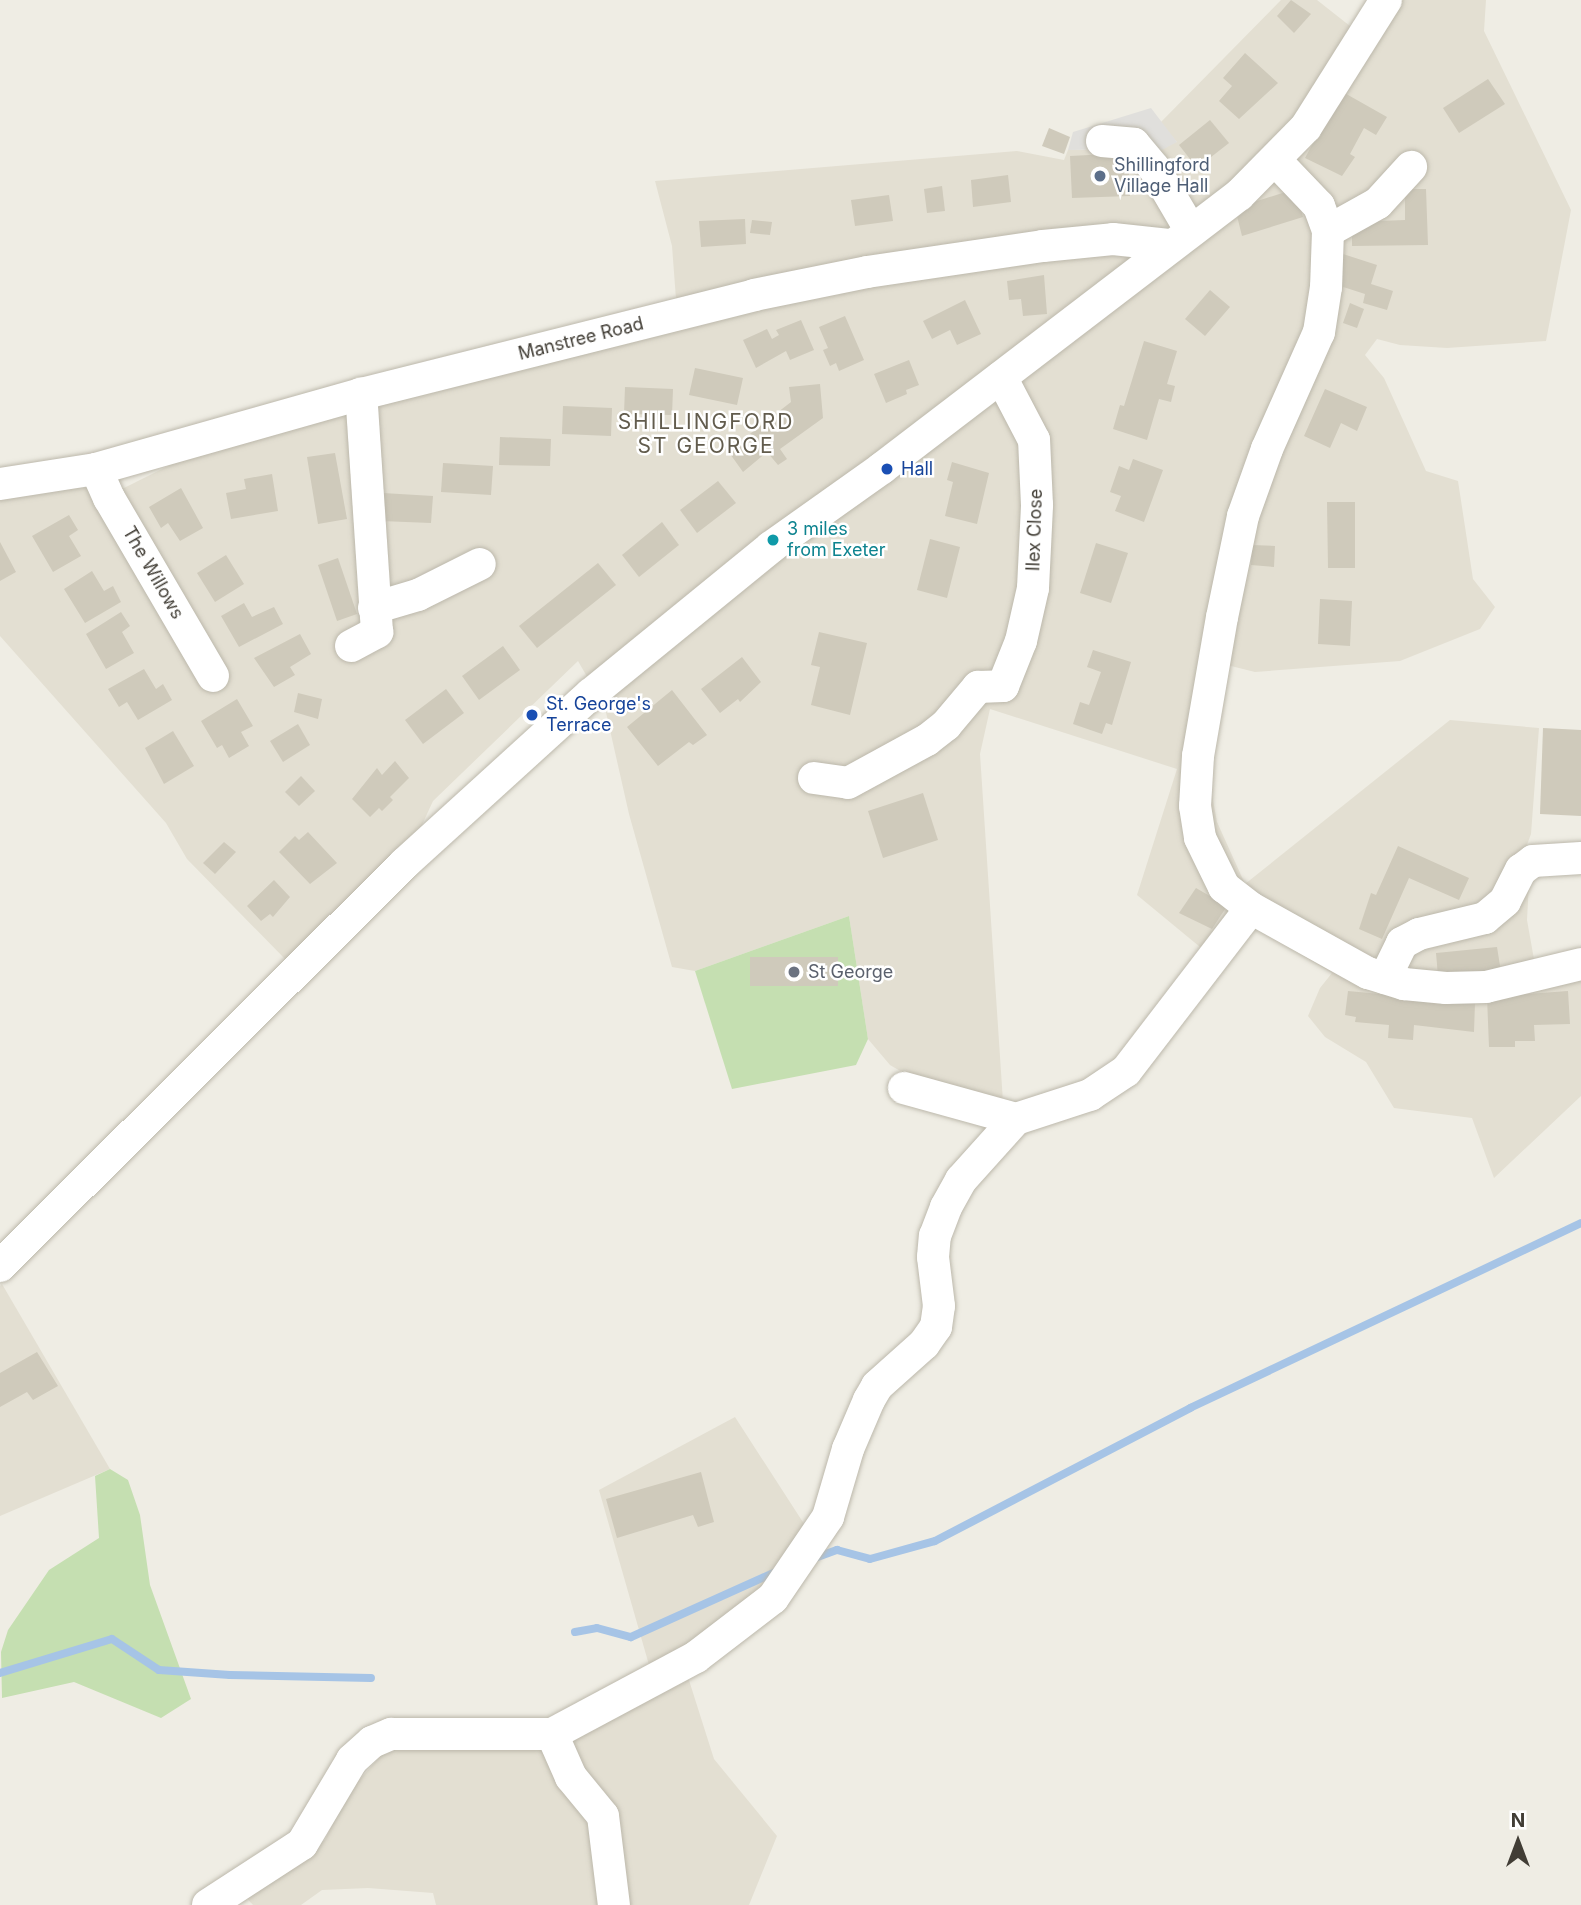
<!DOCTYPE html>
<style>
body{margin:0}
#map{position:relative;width:1581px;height:1905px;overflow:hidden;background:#efede4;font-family:Inter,sans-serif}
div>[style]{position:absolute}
.residential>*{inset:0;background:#e3dfd2}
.green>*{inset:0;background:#c5dfb1}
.parking>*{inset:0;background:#e0dfdc}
.stream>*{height:8px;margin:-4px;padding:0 4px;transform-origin:4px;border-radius:4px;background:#a6c4e6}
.building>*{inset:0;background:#cfcabb}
.roads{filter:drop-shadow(0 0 2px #bcb8ab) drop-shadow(0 0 2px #bcb8ab)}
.minor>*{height:32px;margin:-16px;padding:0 16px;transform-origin:16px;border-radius:16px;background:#fff}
.dots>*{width:19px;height:19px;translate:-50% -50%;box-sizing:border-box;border:4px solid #fff;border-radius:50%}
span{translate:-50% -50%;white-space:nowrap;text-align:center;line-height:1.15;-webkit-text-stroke:5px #fff;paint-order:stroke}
.service-label{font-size:18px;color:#4e5e75}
.left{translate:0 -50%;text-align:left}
.street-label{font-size:18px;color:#413d35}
.transit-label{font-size:18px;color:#164399}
.culture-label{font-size:18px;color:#0d838f}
.worship-label{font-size:18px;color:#5b616d}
.quarter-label{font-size:21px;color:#625c4d;letter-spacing:2px}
.north{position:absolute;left:1483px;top:1807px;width:70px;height:70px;-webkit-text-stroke:5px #fff;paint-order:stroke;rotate:0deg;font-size:19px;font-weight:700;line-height:28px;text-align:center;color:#413d35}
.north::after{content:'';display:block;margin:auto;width:24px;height:32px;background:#413d35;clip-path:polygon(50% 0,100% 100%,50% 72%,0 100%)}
</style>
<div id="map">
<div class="residential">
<i style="clip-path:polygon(1281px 0,1317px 0,1350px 26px,1374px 36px,1396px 0,1486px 0,1484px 31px,1571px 210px,1546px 341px,1447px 348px,1400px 345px,1377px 339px,1365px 355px,1384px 378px,1426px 471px,1458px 481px,1473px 579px,1495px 607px,1480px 629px,1400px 661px,1255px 672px,1227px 665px,1208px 773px,1217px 822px,1245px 884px,1450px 720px,1539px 728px,1531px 834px,1525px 850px,1530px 864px,1527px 920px,1535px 965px,1581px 955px,1581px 1096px,1494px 1178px,1472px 1118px,1394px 1108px,1366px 1062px,1325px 1037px,1308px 1016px,1320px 988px,1332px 973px,1255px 927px,1217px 961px,1137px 895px,1177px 769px,990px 709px,980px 754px,1003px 1102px,914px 1079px,890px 1065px,868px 1039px,849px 916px,695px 971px,672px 967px,629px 814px,605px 708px,578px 661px,433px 801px,421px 827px,286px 960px,187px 859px,166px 823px,0 636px,0 496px,52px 488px,124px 488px,214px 443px,676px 299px,672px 246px,655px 181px,1017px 151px,1064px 160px,1068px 150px,1128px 149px,1177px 142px,1160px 123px)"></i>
<i style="clip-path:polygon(2px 1284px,110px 1469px,0 1516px,0 1286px)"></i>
<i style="clip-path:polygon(735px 1417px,808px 1530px,770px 1591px,681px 1655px,714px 1759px,777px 1836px,749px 1905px,436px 1905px,433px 1893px,368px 1888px,322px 1890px,301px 1905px,253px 1905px,243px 1894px,325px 1840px,346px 1795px,385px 1751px,423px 1745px,516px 1747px,649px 1665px,599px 1490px)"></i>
</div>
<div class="green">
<i style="clip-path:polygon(849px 916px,868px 1039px,856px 1065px,732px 1089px,695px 971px)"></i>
<i style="clip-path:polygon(110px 1469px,128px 1480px,140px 1515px,150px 1585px,191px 1699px,161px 1718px,74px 1682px,2px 1698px,1px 1652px,8px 1630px,49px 1570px,99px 1538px,95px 1476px)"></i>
</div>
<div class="parking">
<i style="clip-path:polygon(1151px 108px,1177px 142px,1158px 152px,1128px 149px,1068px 150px,1073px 132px)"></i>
</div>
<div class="stream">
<i style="left:812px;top:1559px;width:27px;rotate:-20deg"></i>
<i style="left:837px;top:1550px;width:34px;rotate:15deg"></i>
<i style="left:870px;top:1559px;width:67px;rotate:-15.5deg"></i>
<i style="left:935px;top:1541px;width:288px;rotate:-27.5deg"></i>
<i style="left:1190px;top:1408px;width:433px;rotate:-25.3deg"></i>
<i style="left:575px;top:1632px;width:22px;rotate:-10deg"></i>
<i style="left:597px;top:1628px;width:35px;rotate:15deg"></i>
<i style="left:631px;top:1637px;width:163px;rotate:-24.2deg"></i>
<i style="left:0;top:1673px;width:117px;rotate:-16.9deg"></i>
<i style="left:112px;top:1639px;width:56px;rotate:33.4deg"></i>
<i style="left:159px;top:1670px;width:71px;rotate:4deg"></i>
<i style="left:230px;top:1675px;width:141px;rotate:1.2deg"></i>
</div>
<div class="building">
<i style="clip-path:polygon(1291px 0,1311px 14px,1294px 33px,1277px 16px)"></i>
<i style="clip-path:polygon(1245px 53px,1278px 83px,1239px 119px,1219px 101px,1232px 86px,1223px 78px)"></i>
<i style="clip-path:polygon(1488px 79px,1505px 104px,1459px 133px,1443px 108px)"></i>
<i style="clip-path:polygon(1341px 91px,1387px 117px,1376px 135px,1364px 128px,1350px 154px,1355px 157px,1342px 176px,1305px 158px)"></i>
<i style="clip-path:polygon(1210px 120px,1229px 143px,1197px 168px,1179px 145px)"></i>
<i style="clip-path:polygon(1049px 128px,1070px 137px,1064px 154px,1042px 146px)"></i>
<i style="clip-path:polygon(1128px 153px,1130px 196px,1072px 198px,1070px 156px)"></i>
<i style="clip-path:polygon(1008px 175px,1011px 202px,973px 207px,971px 180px)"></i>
<i style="clip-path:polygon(942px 186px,945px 211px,927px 213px,924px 189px)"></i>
<i style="clip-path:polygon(1295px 189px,1303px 217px,1242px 236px,1235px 208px)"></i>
<i style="clip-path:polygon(1405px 189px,1426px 189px,1428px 245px,1352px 246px,1352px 222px,1405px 220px)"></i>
<i style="clip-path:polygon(889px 195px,893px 221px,855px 226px,851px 200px)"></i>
<i style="clip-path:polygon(745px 219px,746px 244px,701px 247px,699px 221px)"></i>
<i style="clip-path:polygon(752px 220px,772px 222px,770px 235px,750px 233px)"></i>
<i style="clip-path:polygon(1343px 254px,1377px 265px,1371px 284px,1393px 291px,1387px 310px,1363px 303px,1365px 294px,1334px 284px)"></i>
<i style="clip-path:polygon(1044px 275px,1047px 314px,1023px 316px,1021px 299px,1009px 300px,1007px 281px)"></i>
<i style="clip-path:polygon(1210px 290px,1230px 307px,1205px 336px,1185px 319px)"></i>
<i style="clip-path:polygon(965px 300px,981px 334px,957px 345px,950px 330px,932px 339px,923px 321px)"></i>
<i style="clip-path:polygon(1350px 303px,1364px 309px,1357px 328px,1343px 323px)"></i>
<i style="clip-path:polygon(845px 316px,864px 360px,839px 371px,836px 363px,830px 366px,823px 350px,828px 348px,819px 327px)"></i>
<i style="clip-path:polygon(801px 320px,814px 350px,790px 360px,786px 351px,756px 368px,743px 340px,767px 329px,772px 339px,779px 335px,776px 330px)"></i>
<i style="clip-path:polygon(1144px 341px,1177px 351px,1167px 384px,1175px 386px,1171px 402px,1159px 399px,1147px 440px,1113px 429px,1120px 405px,1124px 406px)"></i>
<i style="clip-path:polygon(909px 360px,919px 385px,906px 390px,907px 394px,886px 403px,874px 374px)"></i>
<i style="clip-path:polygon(695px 368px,743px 378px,737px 405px,689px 395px)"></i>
<i style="clip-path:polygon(820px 384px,823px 418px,780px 449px,787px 459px,778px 465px,767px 452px,743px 472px,728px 451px,791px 402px,789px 387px)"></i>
<i style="clip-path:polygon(625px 387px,673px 389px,672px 415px,624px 414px)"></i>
<i style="clip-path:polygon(1325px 389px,1367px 407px,1357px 431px,1341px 423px,1330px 448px,1304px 436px)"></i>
<i style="clip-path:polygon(563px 406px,612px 408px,611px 436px,562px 434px)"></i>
<i style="clip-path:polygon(500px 437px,551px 439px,550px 466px,499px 465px)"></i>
<i style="clip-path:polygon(335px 453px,347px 519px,318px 524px,307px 457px)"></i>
<i style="clip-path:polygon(1133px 459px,1163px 470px,1144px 522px,1115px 511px,1121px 496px,1110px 492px,1119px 466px,1129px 470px)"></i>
<i style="clip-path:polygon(952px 462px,989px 473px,977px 524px,945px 516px,953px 482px,947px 480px)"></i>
<i style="clip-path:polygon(443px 463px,493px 466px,491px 495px,441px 492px)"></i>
<i style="clip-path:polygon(272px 474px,278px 511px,231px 519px,226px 493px,246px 489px,244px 479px)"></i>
<i style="clip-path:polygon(718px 481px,736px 503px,697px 533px,680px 510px)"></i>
<i style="clip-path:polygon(181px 488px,203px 528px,180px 541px,168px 523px,161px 528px,149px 507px)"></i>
<i style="clip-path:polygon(383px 493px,433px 496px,431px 523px,381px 521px)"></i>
<i style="clip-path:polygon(1327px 502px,1355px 502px,1355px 568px,1328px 568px)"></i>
<i style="clip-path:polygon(69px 515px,78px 530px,69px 536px,81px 556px,53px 572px,32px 536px)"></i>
<i style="clip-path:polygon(662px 522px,679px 545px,639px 577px,622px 555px)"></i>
<i style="clip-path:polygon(930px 539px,960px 547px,947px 598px,917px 590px)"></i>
<i style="clip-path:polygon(0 542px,16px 572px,0 581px)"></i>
<i style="clip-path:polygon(1096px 543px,1128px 553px,1111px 603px,1080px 593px)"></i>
<i style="clip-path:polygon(1252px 545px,1275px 546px,1274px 567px,1251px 565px)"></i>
<i style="clip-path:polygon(226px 555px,244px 584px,215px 602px,197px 573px)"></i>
<i style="clip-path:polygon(338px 558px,357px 614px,337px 621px,318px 565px)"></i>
<i style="clip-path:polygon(598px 563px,616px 585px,537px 648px,519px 626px)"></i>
<i style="clip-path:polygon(92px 571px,104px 591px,113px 586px,121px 602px,85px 623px,64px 589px)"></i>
<i style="clip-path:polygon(1320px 599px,1352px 601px,1350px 646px,1318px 644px)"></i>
<i style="clip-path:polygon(244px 603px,252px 617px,274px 607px,283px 624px,239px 647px,221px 616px)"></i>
<i style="clip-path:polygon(121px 612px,130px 626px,122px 632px,134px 653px,106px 669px,86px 634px)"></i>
<i style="clip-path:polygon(819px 632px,867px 643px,850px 715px,811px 705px,820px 667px,811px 665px)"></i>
<i style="clip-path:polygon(300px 634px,311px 654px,290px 667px,295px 675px,274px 687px,254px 658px)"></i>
<i style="clip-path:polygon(503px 646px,520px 670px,479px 700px,462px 676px)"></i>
<i style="clip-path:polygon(1093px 650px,1131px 662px,1112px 725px,1106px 723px,1102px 734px,1073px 724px,1080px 702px,1089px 705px,1101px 672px,1087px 667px)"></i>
<i style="clip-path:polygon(742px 657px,761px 682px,740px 702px,738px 699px,720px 713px,701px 689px)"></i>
<i style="clip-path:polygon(144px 669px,156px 689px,163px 684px,172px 700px,138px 720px,127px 702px,119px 707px,108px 689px)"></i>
<i style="clip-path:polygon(446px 689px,464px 713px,423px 744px,405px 720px)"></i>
<i style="clip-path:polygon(672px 690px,707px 735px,693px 745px,689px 742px,658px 766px,627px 727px)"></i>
<i style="clip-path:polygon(298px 693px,322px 699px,318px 719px,294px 712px)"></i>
<i style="clip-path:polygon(237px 699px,253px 726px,241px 732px,249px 746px,229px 758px,222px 745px,217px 748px,201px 721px)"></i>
<i style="clip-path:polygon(298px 724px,310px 745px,283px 762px,270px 741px)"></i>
<i style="clip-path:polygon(1543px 728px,1581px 730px,1581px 816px,1540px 814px)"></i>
<i style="clip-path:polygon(173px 731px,194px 766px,164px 784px,145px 748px)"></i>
<i style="clip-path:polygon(395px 761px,409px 778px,390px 797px,393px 800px,382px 811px,379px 808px,370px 817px,352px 799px,377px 768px,382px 775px)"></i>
<i style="clip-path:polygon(301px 776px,315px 791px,299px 806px,285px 792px)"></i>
<i style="clip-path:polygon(923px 793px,938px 840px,883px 858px,868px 811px)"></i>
<i style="clip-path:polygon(308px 832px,337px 863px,310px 884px,279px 852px,295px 836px,299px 840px)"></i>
<i style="clip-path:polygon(224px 842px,236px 852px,215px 874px,203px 863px)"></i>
<i style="clip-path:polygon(1398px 846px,1469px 878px,1459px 900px,1409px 878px,1382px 939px,1359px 929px,1371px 893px,1376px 895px)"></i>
<i style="clip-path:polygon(274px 880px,290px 897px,273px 917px,270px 914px,261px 921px,247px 906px)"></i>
<i style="clip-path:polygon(1196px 888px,1227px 906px,1212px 929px,1179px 913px)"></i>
<i style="clip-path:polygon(1497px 947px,1501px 972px,1438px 976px,1436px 953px)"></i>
<i style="clip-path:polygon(750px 957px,838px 957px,838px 986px,750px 986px)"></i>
<i style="clip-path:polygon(1348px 991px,1475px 1003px,1474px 1032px,1414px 1025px,1413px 1040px,1388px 1038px,1389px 1025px,1355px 1022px,1356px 1017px,1345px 1015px)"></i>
<i style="clip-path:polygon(1568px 991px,1570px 1024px,1534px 1025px,1535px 1041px,1515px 1041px,1515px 1047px,1489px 1047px,1487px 997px)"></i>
<i style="clip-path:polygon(37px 1352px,58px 1386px,33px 1400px,27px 1392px,0 1407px,0 1373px)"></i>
<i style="clip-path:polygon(701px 1472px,714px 1522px,698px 1527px,693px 1515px,617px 1538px,606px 1499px)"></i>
</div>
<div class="roads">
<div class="minor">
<i style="left:1102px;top:141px;width:32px;rotate:5deg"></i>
<i style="left:1134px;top:144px;width:31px;rotate:50deg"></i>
<i style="left:1154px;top:168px;width:73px;rotate:59.6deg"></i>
<i style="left:1276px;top:161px;width:62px;rotate:46.3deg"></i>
<i style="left:1319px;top:206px;width:27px;rotate:70deg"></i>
<i style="left:1328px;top:231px;width:56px;rotate:92deg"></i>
<i style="left:1326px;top:287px;width:46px;rotate:98.8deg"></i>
<i style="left:1319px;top:332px;width:128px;rotate:114deg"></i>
<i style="left:1267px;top:449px;width:71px;rotate:109.7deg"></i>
<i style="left:1243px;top:516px;width:103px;rotate:101.7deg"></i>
<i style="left:1222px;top:617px;width:141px;rotate:99.8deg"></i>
<i style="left:1198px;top:756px;width:50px;rotate:93.4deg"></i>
<i style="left:1195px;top:806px;width:32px;rotate:81deg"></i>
<i style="left:1200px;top:838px;width:55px;rotate:63.9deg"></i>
<i style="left:1224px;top:887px;width:34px;rotate:38deg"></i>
<i style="left:1251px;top:908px;width:134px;rotate:29.1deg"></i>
<i style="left:1368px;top:973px;width:38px;rotate:17deg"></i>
<i style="left:1404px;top:984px;width:42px;rotate:5.4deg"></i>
<i style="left:1446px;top:988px;width:40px;rotate:-1.4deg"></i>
<i style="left:1486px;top:987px;width:98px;rotate:-13.6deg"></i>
<i style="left:1328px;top:231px;width:57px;rotate:-29.2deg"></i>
<i style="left:1378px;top:203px;width:49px;rotate:-47.5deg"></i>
<i style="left:96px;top:469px;width:32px;rotate:66deg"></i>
<i style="left:109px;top:498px;width:206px;rotate:59.7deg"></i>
<i style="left:0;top:484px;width:97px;rotate:-8.9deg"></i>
<i style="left:96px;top:469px;width:275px;rotate:-15.8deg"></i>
<i style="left:361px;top:394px;width:405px;rotate:-14.1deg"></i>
<i style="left:754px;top:295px;width:115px;rotate:-11.5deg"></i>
<i style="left:867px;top:272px;width:178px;rotate:-8.4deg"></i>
<i style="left:1043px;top:246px;width:70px;rotate:-5.7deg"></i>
<i style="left:1113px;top:239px;width:56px;rotate:6.1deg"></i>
<i style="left:374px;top:608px;width:46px;rotate:-16.5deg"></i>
<i style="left:418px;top:595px;width:69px;rotate:-26.6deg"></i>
<i style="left:351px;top:646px;width:30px;rotate:-28deg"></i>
<i style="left:377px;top:632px;width:239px;rotate:-93.8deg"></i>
<i style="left:814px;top:778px;width:34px;rotate:8deg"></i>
<i style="left:848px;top:783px;width:90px;rotate:-28.6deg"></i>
<i style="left:927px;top:740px;width:24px;rotate:-38deg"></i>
<i style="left:946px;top:725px;width:50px;rotate:-49.9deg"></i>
<i style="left:978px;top:687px;width:25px;rotate:-2deg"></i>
<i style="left:1003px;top:686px;width:48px;rotate:-68.2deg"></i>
<i style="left:1021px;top:641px;width:54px;rotate:-77.2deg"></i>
<i style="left:1033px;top:588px;width:83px;rotate:-87.2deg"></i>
<i style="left:1037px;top:505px;width:65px;rotate:-92.6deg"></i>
<i style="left:1034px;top:440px;width:71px;rotate:-117.6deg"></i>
<i style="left:1385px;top:978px;width:39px;rotate:-64deg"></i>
<i style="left:1402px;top:943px;width:19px;rotate:-28deg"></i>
<i style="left:1419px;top:934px;width:68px;rotate:-13.6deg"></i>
<i style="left:1485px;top:918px;width:26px;rotate:-40deg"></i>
<i style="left:1505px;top:901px;width:35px;rotate:-63deg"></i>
<i style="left:1521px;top:870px;width:15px;rotate:-37deg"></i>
<i style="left:1533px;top:861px;width:48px;rotate:-3.6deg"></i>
<i style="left:904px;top:1088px;width:116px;rotate:15.5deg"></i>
<i style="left:0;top:1266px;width:571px;rotate:-44.86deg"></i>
<i style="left:405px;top:863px;width:251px;rotate:-42.3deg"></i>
<i style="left:591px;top:694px;width:232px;rotate:-39.2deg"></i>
<i style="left:771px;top:547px;width:136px;rotate:-35.4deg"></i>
<i style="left:882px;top:468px;width:449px;rotate:-37.4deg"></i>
<i style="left:1239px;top:195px;width:95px;rotate:-45.4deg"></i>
<i style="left:1306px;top:127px;width:150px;rotate:-57.8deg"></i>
<i style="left:552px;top:1734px;width:47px;rotate:66.2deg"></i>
<i style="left:571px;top:1777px;width:50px;rotate:50.6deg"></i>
<i style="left:603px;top:1816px;width:90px;rotate:83deg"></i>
<i style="left:208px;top:1905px;width:112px;rotate:-33deg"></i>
<i style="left:302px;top:1844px;width:98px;rotate:-59.2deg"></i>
<i style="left:352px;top:1760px;width:27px;rotate:-42deg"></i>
<i style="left:372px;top:1742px;width:21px;rotate:-23deg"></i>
<i style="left:391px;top:1734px;width:161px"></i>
<i style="left:552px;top:1734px;width:163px;rotate:-28.1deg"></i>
<i style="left:696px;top:1657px;width:97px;rotate:-37.5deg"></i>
<i style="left:773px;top:1598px;width:98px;rotate:-55.8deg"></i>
<i style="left:828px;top:1517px;width:71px;rotate:-73.6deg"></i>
<i style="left:848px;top:1449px;width:53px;rotate:-66.8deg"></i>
<i style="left:869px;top:1400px;width:16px;rotate:-60deg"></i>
<i style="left:877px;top:1386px;width:63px;rotate:-41.8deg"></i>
<i style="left:924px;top:1344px;width:21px;rotate:-55deg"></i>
<i style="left:936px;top:1327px;width:21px;rotate:-82deg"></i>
<i style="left:939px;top:1306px;width:49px;rotate:-97deg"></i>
<i style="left:933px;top:1257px;width:21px;rotate:-85deg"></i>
<i style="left:935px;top:1236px;width:31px;rotate:-69deg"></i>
<i style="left:946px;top:1207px;width:31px;rotate:-61deg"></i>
<i style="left:961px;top:1180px;width:82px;rotate:-48deg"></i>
<i style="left:1016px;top:1119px;width:78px;rotate:-18deg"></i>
<i style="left:1090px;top:1095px;width:43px;rotate:-33.7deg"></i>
<i style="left:1126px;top:1071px;width:205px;rotate:-52.5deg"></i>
</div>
</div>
<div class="dots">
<i style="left:1100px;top:176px;background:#5c6f8a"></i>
<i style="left:887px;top:469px;background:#1a4fb4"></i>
<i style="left:773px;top:540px;background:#0f9aa8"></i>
<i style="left:532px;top:715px;background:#1a4fb4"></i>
<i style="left:794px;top:972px;background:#6b7280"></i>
</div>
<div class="service-label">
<span class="left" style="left:1114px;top:176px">Shillingford<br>Village Hall</span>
</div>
<div class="street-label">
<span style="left:581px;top:339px;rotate:-14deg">Manstree Road</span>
<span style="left:1035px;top:530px;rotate:-88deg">Ilex Close</span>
<span style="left:153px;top:573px;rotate:60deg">The Willows</span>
</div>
<div class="transit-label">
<span class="left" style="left:901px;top:469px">Hall</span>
<span class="left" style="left:546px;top:715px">St. George's<br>Terrace</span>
</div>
<div class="culture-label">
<span class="left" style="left:787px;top:540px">3 miles<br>from Exeter</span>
</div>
<div class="worship-label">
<span class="left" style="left:808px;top:972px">St George</span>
</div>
<div class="quarter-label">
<span style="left:706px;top:434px">SHILLINGFORD<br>ST GEORGE</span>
</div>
<div class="north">N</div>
</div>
